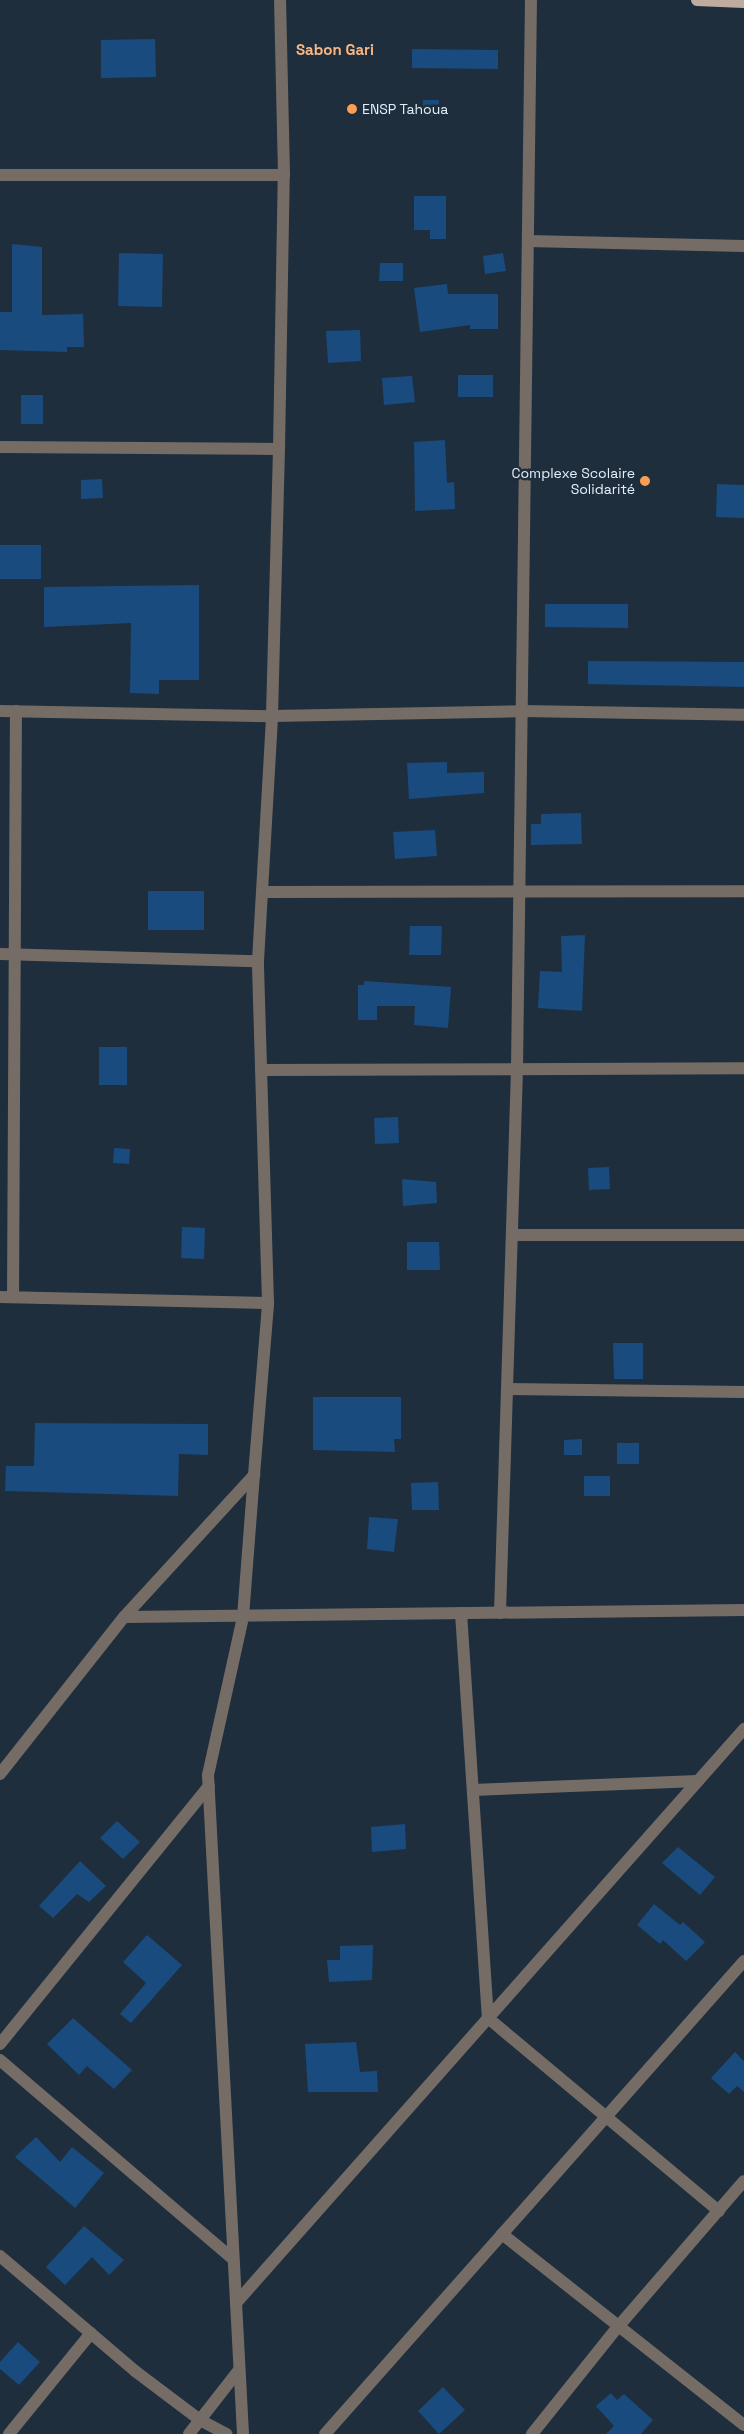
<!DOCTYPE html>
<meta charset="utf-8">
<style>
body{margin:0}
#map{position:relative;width:744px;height:2434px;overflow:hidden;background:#1f2e3d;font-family:"Space Grotesk",sans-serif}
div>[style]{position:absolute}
.building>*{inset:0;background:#194b7e}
.minor>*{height:12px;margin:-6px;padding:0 6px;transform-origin:6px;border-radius:6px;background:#766c66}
.primary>*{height:12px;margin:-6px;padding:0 6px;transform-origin:6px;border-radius:6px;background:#c0ab9f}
.dots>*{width:14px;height:14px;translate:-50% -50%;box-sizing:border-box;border:2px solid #1f2e3d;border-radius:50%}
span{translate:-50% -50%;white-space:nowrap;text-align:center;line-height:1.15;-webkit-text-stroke:5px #1f2e3d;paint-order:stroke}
.poi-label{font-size:14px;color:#e4eef8}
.left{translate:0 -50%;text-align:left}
.right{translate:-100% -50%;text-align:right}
.neighbourhood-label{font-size:15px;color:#f8b785;font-weight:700}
</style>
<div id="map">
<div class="building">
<i style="clip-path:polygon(155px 39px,156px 77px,101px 78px,101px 40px)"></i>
<i style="clip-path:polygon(412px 49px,498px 50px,498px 69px,412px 68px)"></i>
<i style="clip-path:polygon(423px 100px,439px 100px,439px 116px,423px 116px)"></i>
<i style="clip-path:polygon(414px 196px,446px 196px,446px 239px,430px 239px,430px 230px,414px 230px)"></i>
<i style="clip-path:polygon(12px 244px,42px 247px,42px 315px,83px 314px,84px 347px,67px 347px,67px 352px,0 350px,0 312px,12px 312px)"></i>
<i style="clip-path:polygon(119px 253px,163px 254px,162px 307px,118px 306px)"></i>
<i style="clip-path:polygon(503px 253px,506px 271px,485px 274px,483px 256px)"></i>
<i style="clip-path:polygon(380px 263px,403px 263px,403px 281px,379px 281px)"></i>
<i style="clip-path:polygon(447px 284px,448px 294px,498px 294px,498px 329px,470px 329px,470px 325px,420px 332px,414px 288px)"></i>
<i style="clip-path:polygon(360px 330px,361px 361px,328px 363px,326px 331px)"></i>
<i style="clip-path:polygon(458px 375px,493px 375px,493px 397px,458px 397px)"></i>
<i style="clip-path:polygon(412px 376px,415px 402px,384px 405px,382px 378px)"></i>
<i style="clip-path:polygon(21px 395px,43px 395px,43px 424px,21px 424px)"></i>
<i style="clip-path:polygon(445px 440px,447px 483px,454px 482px,455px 509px,415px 511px,414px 442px)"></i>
<i style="clip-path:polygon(102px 479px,103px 498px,81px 499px,81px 480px)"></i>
<i style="clip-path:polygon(717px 484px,744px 485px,744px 518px,716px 517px)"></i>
<i style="clip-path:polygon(0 545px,41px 545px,41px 579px,0 579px)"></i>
<i style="clip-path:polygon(199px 585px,199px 680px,159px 680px,159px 694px,130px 693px,131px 623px,44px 627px,44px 587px)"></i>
<i style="clip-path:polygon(545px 604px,628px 604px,628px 628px,545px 627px)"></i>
<i style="clip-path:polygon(588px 661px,744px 662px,744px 687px,588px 684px)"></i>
<i style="clip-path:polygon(447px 762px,447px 773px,484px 772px,484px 793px,409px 799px,407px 763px)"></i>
<i style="clip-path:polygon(581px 813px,582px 844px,531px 845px,531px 824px,541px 824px,541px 814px)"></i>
<i style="clip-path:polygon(435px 830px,437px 856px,395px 859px,393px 832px)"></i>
<i style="clip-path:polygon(148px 891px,204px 891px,204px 930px,148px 930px)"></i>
<i style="clip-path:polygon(410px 926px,442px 926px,441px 955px,409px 955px)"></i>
<i style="clip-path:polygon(585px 935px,582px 1011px,538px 1008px,540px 971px,562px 972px,561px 936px)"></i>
<i style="clip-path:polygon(364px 981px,451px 987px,448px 1028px,414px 1025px,415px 1006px,377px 1006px,377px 1020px,358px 1020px,358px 985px,364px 985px)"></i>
<i style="clip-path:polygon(99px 1047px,127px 1047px,127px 1085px,99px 1085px)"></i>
<i style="clip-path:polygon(398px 1117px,399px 1143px,375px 1144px,374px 1118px)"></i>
<i style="clip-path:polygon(114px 1148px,130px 1149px,129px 1164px,113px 1163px)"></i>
<i style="clip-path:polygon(609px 1167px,610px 1189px,589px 1190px,588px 1168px)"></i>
<i style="clip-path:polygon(402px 1179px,436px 1182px,437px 1203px,403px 1206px)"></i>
<i style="clip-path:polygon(182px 1227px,205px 1228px,204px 1259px,181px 1258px)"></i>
<i style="clip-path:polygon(407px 1242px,439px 1242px,440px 1270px,407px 1270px)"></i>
<i style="clip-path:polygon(613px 1343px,643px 1343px,643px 1379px,614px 1379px)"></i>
<i style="clip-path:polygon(313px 1397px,401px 1397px,401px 1439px,394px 1439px,395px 1452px,313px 1450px)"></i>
<i style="clip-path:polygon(35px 1423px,208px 1424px,208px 1455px,179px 1454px,178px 1496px,5px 1491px,6px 1466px,34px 1466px)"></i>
<i style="clip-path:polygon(582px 1439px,582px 1455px,564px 1455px,564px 1440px)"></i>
<i style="clip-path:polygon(617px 1443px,639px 1443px,639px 1464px,617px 1464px)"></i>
<i style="clip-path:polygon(584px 1476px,610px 1476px,610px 1496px,584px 1496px)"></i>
<i style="clip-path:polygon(438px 1482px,439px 1510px,412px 1510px,411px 1483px)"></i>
<i style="clip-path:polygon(369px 1517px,398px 1519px,394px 1552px,367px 1549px)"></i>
<i style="clip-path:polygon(117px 1821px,140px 1842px,123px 1859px,100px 1838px)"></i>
<i style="clip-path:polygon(405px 1824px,406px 1849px,372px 1852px,371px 1827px)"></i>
<i style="clip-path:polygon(678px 1847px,715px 1877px,700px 1895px,662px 1863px)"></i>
<i style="clip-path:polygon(80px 1861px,106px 1886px,89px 1902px,77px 1894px,53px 1918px,39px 1906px)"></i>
<i style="clip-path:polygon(654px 1904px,680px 1925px,683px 1922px,705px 1942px,686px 1961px,663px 1940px,660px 1944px,637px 1925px)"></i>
<i style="clip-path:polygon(147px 1935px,182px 1965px,131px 2023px,120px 2014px,146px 1983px,123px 1962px)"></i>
<i style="clip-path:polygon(373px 1945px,372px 1980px,329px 1982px,327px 1960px,340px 1960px,340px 1946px)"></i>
<i style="clip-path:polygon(73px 2018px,132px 2070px,114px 2089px,87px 2066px,79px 2075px,47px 2044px)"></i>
<i style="clip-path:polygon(356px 2042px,360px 2072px,377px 2071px,378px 2092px,308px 2092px,305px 2044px)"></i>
<i style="clip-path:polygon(735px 2052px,744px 2061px,744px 2092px,737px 2086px,729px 2094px,711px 2078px)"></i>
<i style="clip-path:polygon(36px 2137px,60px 2162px,72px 2147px,104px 2173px,75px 2208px,15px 2157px)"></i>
<i style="clip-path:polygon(84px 2226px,124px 2260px,109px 2275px,92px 2257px,65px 2285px,46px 2267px)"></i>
<i style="clip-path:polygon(18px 2342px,40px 2362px,19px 2385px,0 2369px,0 2362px)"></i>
<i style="clip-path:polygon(443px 2387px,465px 2410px,439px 2434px,418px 2411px)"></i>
<i style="clip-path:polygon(611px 2393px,617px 2400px,624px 2394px,653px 2420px,641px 2434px,606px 2434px,614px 2426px,596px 2406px)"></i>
</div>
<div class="minor">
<i style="left:0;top:175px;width:284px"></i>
<i style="left:528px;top:241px;width:216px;rotate:1.3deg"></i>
<i style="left:0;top:447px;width:279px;rotate:0.4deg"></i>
<i style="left:0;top:711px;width:272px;rotate:1.1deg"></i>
<i style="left:272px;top:716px;width:251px;rotate:-1.1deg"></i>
<i style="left:523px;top:711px;width:221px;rotate:1deg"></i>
<i style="left:262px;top:892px;width:482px;rotate:-0.1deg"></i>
<i style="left:0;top:954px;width:258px;rotate:1.6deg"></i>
<i style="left:261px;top:1070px;width:483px;rotate:-0.2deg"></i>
<i style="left:512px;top:1235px;width:232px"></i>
<i style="left:0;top:1297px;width:268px;rotate:1.3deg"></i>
<i style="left:13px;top:1297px;width:586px;rotate:-89.71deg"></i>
<i style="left:507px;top:1389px;width:237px;rotate:0.7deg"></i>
<i style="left:461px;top:1613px;width:406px;rotate:86.2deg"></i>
<i style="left:488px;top:2018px;width:301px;rotate:39.9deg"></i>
<i style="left:500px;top:1613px;width:545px;rotate:-88.21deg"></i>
<i style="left:517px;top:1068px;width:1068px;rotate:-89.25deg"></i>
<i style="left:124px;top:1617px;width:620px;rotate:-0.65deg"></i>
<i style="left:0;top:1774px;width:200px;rotate:-51.7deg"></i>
<i style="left:124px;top:1617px;width:193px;rotate:-47.5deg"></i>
<i style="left:254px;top:1475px;width:173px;rotate:-85.3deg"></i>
<i style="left:268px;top:1303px;width:342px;rotate:-91.7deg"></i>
<i style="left:258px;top:961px;width:245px;rotate:-86.7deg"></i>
<i style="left:272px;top:716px;width:267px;rotate:-88.5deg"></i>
<i style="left:279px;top:449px;width:274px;rotate:-89deg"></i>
<i style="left:284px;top:175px;width:175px;rotate:-91.3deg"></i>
<i style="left:473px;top:1790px;width:225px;rotate:-2.3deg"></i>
<i style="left:0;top:2044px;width:332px;rotate:-51deg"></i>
<i style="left:0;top:2060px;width:306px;rotate:40.5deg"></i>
<i style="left:502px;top:2234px;width:308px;rotate:38.3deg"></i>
<i style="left:0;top:2256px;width:177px;rotate:40.4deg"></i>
<i style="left:135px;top:2371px;width:81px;rotate:37deg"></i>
<i style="left:200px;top:2420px;width:30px;rotate:28deg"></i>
<i style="left:236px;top:2303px;width:767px;rotate:-48.49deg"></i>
<i style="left:9px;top:2434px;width:130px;rotate:-50.9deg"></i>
<i style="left:189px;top:2434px;width:81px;rotate:-52deg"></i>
<i style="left:243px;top:2434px;width:660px;rotate:-93.04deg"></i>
<i style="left:208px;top:1775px;width:162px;rotate:-77.5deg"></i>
<i style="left:243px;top:1617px;width:142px;rotate:-85.6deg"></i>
<i style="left:325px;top:2434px;width:632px;rotate:-48.46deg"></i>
<i style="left:532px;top:2434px;width:136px;rotate:-51.3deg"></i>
<i style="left:617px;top:2328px;width:194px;rotate:-49.2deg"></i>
</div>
<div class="primary">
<i style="left:697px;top:0;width:47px;rotate:2.4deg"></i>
</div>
<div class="dots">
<i style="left:352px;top:109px;background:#fb9e51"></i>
<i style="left:645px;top:481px;background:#fb9e51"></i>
</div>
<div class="poi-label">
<span class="left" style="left:362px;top:109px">ENSP Tahoua</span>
<span class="right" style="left:635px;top:481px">Complexe Scolaire<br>Solidarité</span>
</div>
<div class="neighbourhood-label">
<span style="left:335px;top:50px">Sabon Gari</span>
</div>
</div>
